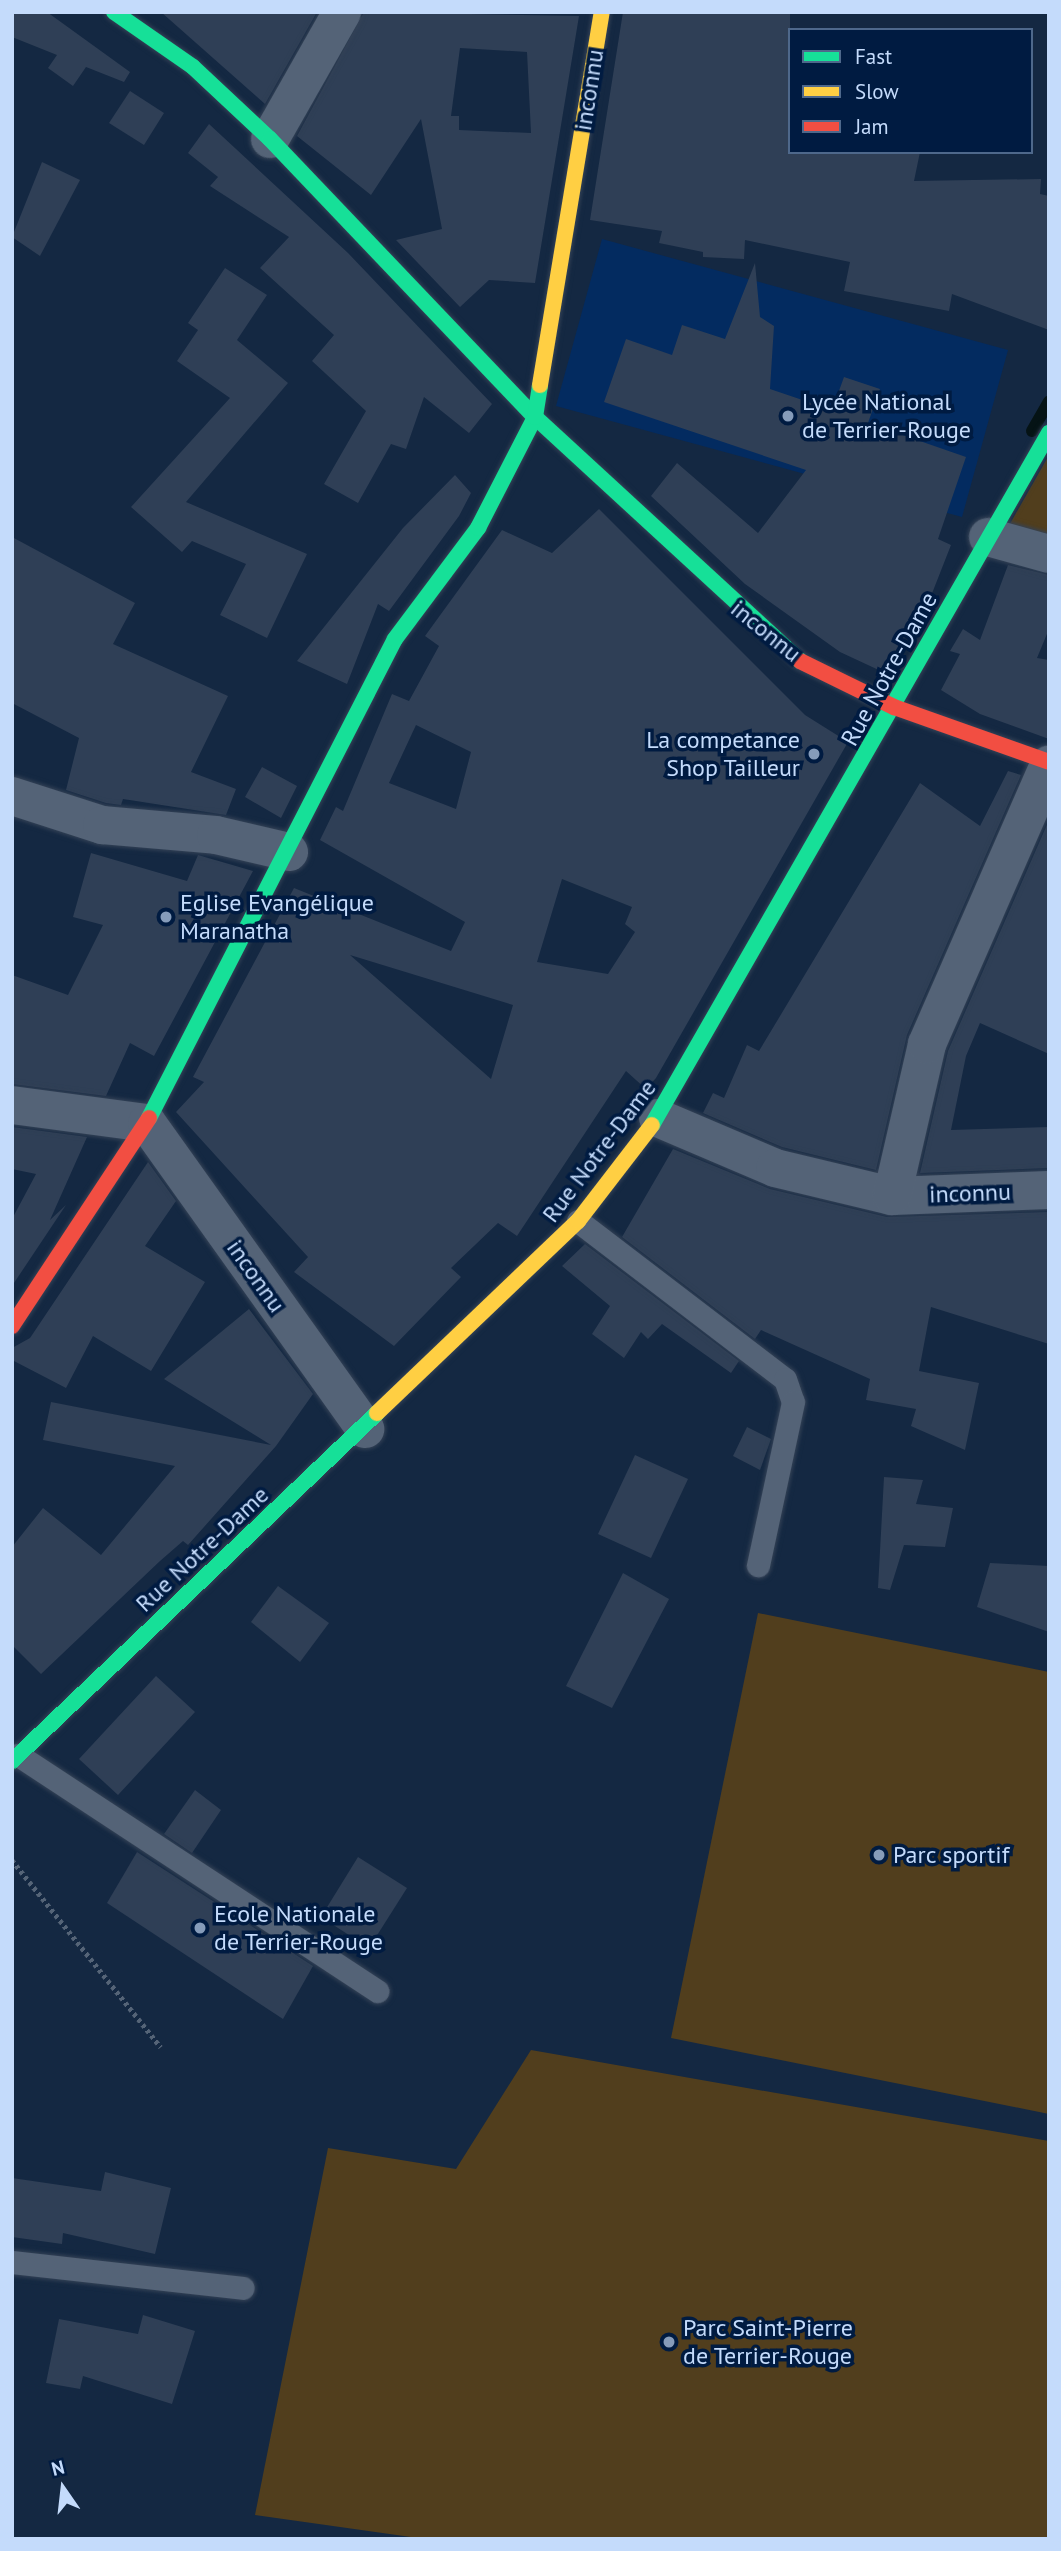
<!DOCTYPE html>
<meta charset="utf-8">
<style>
body{margin:0}
#map{position:relative;width:1061px;height:2551px;overflow:hidden;background:#142842;font-family:"PT Sans",sans-serif}
div>[style]{position:absolute}
.built>*{inset:0;background:#032b60}
.green>*{inset:0;background:#513e1d}
.stream>*{height:12px;margin:-6px;padding:0 6px;transform-origin:6px;border-radius:6px;background:#051315}
.building>*{inset:0;background:#2f3f56}
.path>*{height:4.5px;margin-top:-2.25px;transform-origin:0;background:repeating-linear-gradient(90deg,#556477 0 3.5px,transparent 0 7px)}
.roads{filter:drop-shadow(0 0 2px #344256) drop-shadow(0 0 2px #344256)}
.lane>*{height:23px;margin:-11.5px;padding:0 11.5px;transform-origin:11.5px;border-radius:11.5px;background:#546377}
.street>*{height:38px;margin:-19px;padding:0 19px;transform-origin:19px;border-radius:19px;background:#546377}
.fast>*{height:16px;margin:-8px;padding:0 8px;transform-origin:8px;border-radius:8px;background:#16e098}
.slow>*{height:16px;margin:-8px;padding:0 8px;transform-origin:8px;border-radius:8px;background:#ffcf43}
.jam>*{height:16px;margin:-8px;padding:0 8px;transform-origin:8px;border-radius:8px;background:#f24e42}
.dots>*{width:19px;height:19px;translate:-50% -50%;box-sizing:border-box;border:4px solid #001b41;border-radius:50%}
span{translate:-50% -50%;white-space:nowrap;text-align:center;line-height:1.15;-webkit-text-stroke:7px #001b41;paint-order:stroke}
.street-label{font-size:24px;color:#c4dbfb}
.poi-label{font-size:24px;color:#c4dbfb}
.left{translate:0 -50%;text-align:left}
.right{translate:-100% -50%;text-align:right}
.frame{position:absolute;inset:0;border:14px solid #c4dbfb;pointer-events:none}
.legend{position:absolute;left:788px;top:28px;width:245px;height:126px;box-sizing:border-box;background:#001b41;border:2px solid #4e688b;margin:0;padding:9px 12px;list-style:none;font-size:21px;color:#c4dbfb}
.legend li{display:flex;align-items:center;gap:14px;height:35px}
.legend b{width:35px;border:2px solid #4e688b}
.north{position:absolute;left:28px;top:2453px;width:70px;height:70px;-webkit-text-stroke:5px #001b41;paint-order:stroke;rotate:346deg;font-size:19px;font-weight:700;line-height:28px;text-align:center;color:#c4dbfb}
.north::after{content:'';display:block;margin:auto;width:24px;height:32px;background:#c4dbfb;clip-path:polygon(50% 0,100% 100%,50% 72%,0 100%)}
</style>
<div id="map">
<div class="built">
<i style="clip-path:polygon(602px 239px,1008px 350px,962px 517px,556px 406px)"></i>
</div>
<div class="green">
<i style="clip-path:polygon(1049px 455px,1049px 544px,1007px 529px)"></i>
<i style="clip-path:polygon(758px 1613px,1049px 1672px,1049px 2114px,671px 2038px)"></i>
<i style="clip-path:polygon(531px 2050px,1049px 2141px,1049px 2539px,425px 2539px,255px 2515px,328px 2148px,456px 2169px)"></i>
</div>
<div class="stream">
<i style="left:1032px;top:431px;width:34px;rotate:-60deg"></i>
</div>
<div class="building">
<i style="clip-path:polygon(12px 12px,47px 12px,130px 72px,124px 82px,86px 67px,73px 86px,48px 68px,57px 55px,12px 37px)"></i>
<i style="clip-path:polygon(161px 12px,317px 12px,265px 104px)"></i>
<i style="clip-path:polygon(evenodd,364px 12px,579px 16px,535px 283px,489px 280px,460px 307px,396px 240px,442px 229px,421px 119px,371px 195px,297px 136px,364px 12px,460px 48px,527px 52px,531px 133px,459px 130px,459px 116px,451px 116px,460px 48px)"></i>
<i style="clip-path:polygon(623px 12px,790px 12px,790px 152px,920px 152px,914px 181px,1041px 179px,1040px 194px,1049px 196px,1049px 330px,952px 294px,949px 311px,844px 291px,850px 262px,745px 240px,744px 259px,703px 257px,703px 252px,659px 243px,662px 231px,590px 220px)"></i>
<i style="clip-path:polygon(130px 91px,164px 113px,144px 145px,109px 123px)"></i>
<i style="clip-path:polygon(209px 124px,348px 253px,492px 404px,469px 433px,424px 397px,406px 449px,391px 444px,358px 503px,324px 484px,366px 411px,312px 361px,334px 335px,260px 268px,289px 237px,210px 186px,218px 177px,188px 153px)"></i>
<i style="clip-path:polygon(42px 162px,80px 180px,40px 256px,12px 237px)"></i>
<i style="clip-path:polygon(755px 263px,760px 317px,774px 326px,770px 389px,832px 410px,844px 377px,880px 389px,868px 423px,966px 457px,938px 539px,951px 545px,931px 596px,883px 672px,840px 652px,745px 584px,651px 496px,677px 463px,758px 533px,806px 470px,604px 402px,626px 339px,672px 355px,682px 325px,725px 339px)"></i>
<i style="clip-path:polygon(225px 268px,267px 295px,237px 340px,288px 383px,186px 502px,307px 554px,267px 638px,220px 615px,246px 564px,192px 541px,182px 552px,131px 507px,230px 398px,177px 361px,198px 330px,188px 323px)"></i>
<i style="clip-path:polygon(455px 475px,471px 493px,459px 516px,389px 611px,378px 604px,347px 684px,297px 661px,403px 528px)"></i>
<i style="clip-path:polygon(evenodd,599px 509px,805px 715px,848px 742px,656px 1078px,646px 1089px,626px 1071px,517px 1236px,498px 1223px,451px 1268px,461px 1277px,394px 1346px,294px 1272px,308px 1257px,176px 1112px,204px 1082px,193px 1077px,294px 888px,451px 951px,465px 922px,320px 840px,336px 807px,343px 811px,392px 694px,409px 701px,439px 646px,425px 636px,502px 530px,552px 553px,599px 509px,416px 725px,471px 752px,456px 809px,389px 783px,416px 725px,599px 509px,562px 879px,632px 907px,625px 924px,635px 932px,608px 974px,537px 962px,562px 879px,599px 509px,350px 955px,513px 1005px,491px 1079px,350px 955px)"></i>
<i style="clip-path:polygon(12px 537px,135px 603px,113px 644px,228px 696px,191px 772px,236px 789px,226px 815px,123px 799px,121px 805px,106px 803px,66px 790px,79px 738px,12px 703px)"></i>
<i style="clip-path:polygon(1008px 565px,1049px 575px,1049px 629px,1037px 658px,1049px 660px,1049px 739px,980px 714px,941px 690px,960px 654px,950px 651px,963px 629px,980px 640px)"></i>
<i style="clip-path:polygon(262px 767px,297px 786px,281px 818px,245px 797px)"></i>
<i style="clip-path:polygon(1008px 771px,1021px 775px,907px 1035px,876px 1170px,782px 1147px,703px 1113px,713px 1093px,724px 1098px,747px 1045px,759px 1051px,920px 783px,980px 826px)"></i>
<i style="clip-path:polygon(1049px 820px,1049px 1054px,980px 1023px,966px 1056px,951px 1130px,1049px 1127px,1049px 1168px,920px 1173px,948px 1051px)"></i>
<i style="clip-path:polygon(91px 853px,187px 881px,198px 855px,253px 871px,154px 1056px,130px 1043px,106px 1096px,12px 1084px,12px 975px,68px 995px,103px 925px,73px 917px)"></i>
<i style="clip-path:polygon(12px 1127px,87px 1137px,50px 1220px,66px 1205px,12px 1286px,12px 1219px,36px 1174px,12px 1169px)"></i>
<i style="clip-path:polygon(673px 1149px,770px 1189px,887px 1217px,1049px 1212px,1049px 1344px,931px 1307px,919px 1371px,979px 1383px,965px 1450px,911px 1426px,916px 1409px,866px 1400px,870px 1379px,761px 1330px,755px 1339px,622px 1237px)"></i>
<i style="clip-path:polygon(148px 1162px,176px 1201px,145px 1246px,205px 1282px,151px 1371px,93px 1336px,66px 1388px,12px 1360px,12px 1348px,30px 1338px)"></i>
<i style="clip-path:polygon(585px 1244px,739px 1361px,731px 1373px,662px 1324px,648px 1339px,641px 1332px,624px 1358px,592px 1334px,610px 1306px,562px 1266px)"></i>
<i style="clip-path:polygon(249px 1309px,313px 1394px,276px 1446px,188px 1545px,183px 1541px,160px 1561px,41px 1674px,12px 1645px,12px 1547px,43px 1508px,101px 1555px,175px 1466px,43px 1440px,51px 1402px,271px 1445px,164px 1379px)"></i>
<i style="clip-path:polygon(747px 1427px,771px 1439px,760px 1470px,733px 1456px)"></i>
<i style="clip-path:polygon(635px 1455px,688px 1479px,651px 1558px,598px 1534px)"></i>
<i style="clip-path:polygon(884px 1477px,923px 1480px,916px 1504px,953px 1508px,945px 1547px,904px 1545px,890px 1590px,878px 1588px)"></i>
<i style="clip-path:polygon(990px 1563px,1049px 1566px,1049px 1632px,977px 1607px)"></i>
<i style="clip-path:polygon(623px 1573px,669px 1599px,612px 1708px,566px 1686px)"></i>
<i style="clip-path:polygon(278px 1586px,329px 1623px,300px 1662px,251px 1622px)"></i>
<i style="clip-path:polygon(156px 1676px,195px 1712px,118px 1795px,79px 1759px)"></i>
<i style="clip-path:polygon(195px 1790px,221px 1810px,192px 1853px,164px 1834px)"></i>
<i style="clip-path:polygon(137px 1852px,313px 1966px,283px 2019px,107px 1903px)"></i>
<i style="clip-path:polygon(358px 1857px,407px 1888px,369px 1948px,321px 1917px)"></i>
<i style="clip-path:polygon(105px 2172px,171px 2188px,155px 2254px,63px 2233px,62px 2244px,12px 2237px,12px 2178px,101px 2191px)"></i>
<i style="clip-path:polygon(143px 2315px,195px 2331px,172px 2404px,83px 2376px,80px 2389px,46px 2383px,59px 2319px,138px 2334px)"></i>
</div>
<div class="path">
<i style="left:12px;top:1860px;width:239px;rotate:51.5deg"></i>
</div>
<div class="roads">
<div class="lane">
<i style="left:578px;top:1221px;width:260px;rotate:37.4deg"></i>
<i style="left:785px;top:1379px;width:24px;rotate:71deg"></i>
<i style="left:793px;top:1402px;width:167px;rotate:102.1deg"></i>
<i style="left:18px;top:1755px;width:430px;rotate:33.3deg"></i>
<i style="left:12px;top:2262px;width:232px;rotate:6.4deg"></i>
</div>
<div class="street">
<i style="left:270px;top:139px;width:146px;rotate:-60.4deg"></i>
<i style="left:988px;top:537px;width:63px;rotate:15.6deg"></i>
<i style="left:12px;top:796px;width:95px;rotate:17.9deg"></i>
<i style="left:102px;top:825px;width:114px;rotate:5deg"></i>
<i style="left:216px;top:835px;width:75px;rotate:13.1deg"></i>
<i style="left:12px;top:1105px;width:136px;rotate:7.6deg"></i>
<i style="left:147px;top:1123px;width:376px;rotate:54.5deg"></i>
<i style="left:658px;top:1118px;width:127px;rotate:23.1deg"></i>
<i style="left:775px;top:1168px;width:120px;rotate:13.5deg"></i>
<i style="left:892px;top:1196px;width:157px;rotate:-2.2deg"></i>
<i style="left:892px;top:1196px;width:156px;rotate:-77deg"></i>
<i style="left:927px;top:1044px;width:305px;rotate:-66.4deg"></i>
</div>
<div class="fast">
<i style="left:114px;top:12px;width:96px;rotate:34.8deg"></i>
<i style="left:193px;top:67px;width:105px;rotate:43.1deg"></i>
<i style="left:270px;top:139px;width:384px;rotate:46.4deg"></i>
<i style="left:535px;top:417px;width:360px;rotate:42.6deg"></i>
<i style="left:149px;top:1118px;width:538px;rotate:-62.82deg"></i>
<i style="left:395px;top:639px;width:139px;rotate:-53.2deg"></i>
<i style="left:478px;top:528px;width:125px;rotate:-62.8deg"></i>
<i style="left:535px;top:417px;width:32px;rotate:-81deg"></i>
<i style="left:652px;top:1125px;width:798px;rotate:-60.16deg"></i>
<i style="left:12px;top:1761px;width:504px;rotate:-43.63deg"></i>
</div>
<div class="slow">
<i style="left:540px;top:385px;width:378px;rotate:-80.6deg"></i>
<i style="left:377px;top:1413px;width:278px;rotate:-43.7deg"></i>
<i style="left:578px;top:1221px;width:121px;rotate:-52.4deg"></i>
</div>
<div class="jam">
<i style="left:800px;top:661px;width:105px;rotate:26.1deg"></i>
<i style="left:894px;top:707px;width:164px;rotate:19.5deg"></i>
<i style="left:12px;top:1326px;width:249px;rotate:-56.6deg"></i>
</div>
</div>
<div class="dots">
<i style="left:788px;top:416px;background:#869cba"></i>
<i style="left:814px;top:754px;background:#869cba"></i>
<i style="left:166px;top:917px;background:#869cba"></i>
<i style="left:879px;top:1855px;background:#869cba"></i>
<i style="left:200px;top:1928px;background:#869cba"></i>
<i style="left:669px;top:2342px;background:#869cba"></i>
</div>
<div class="street-label">
<span style="left:589px;top:90px;rotate:-81deg">inconnu</span>
<span style="left:766px;top:631px;rotate:39deg">inconnu</span>
<span style="left:889px;top:669px;rotate:-61deg">Rue Notre-Dame</span>
<span style="left:599px;top:1151px;rotate:-53deg">Rue Notre-Dame</span>
<span style="left:970px;top:1193px;rotate:-2deg">inconnu</span>
<span style="left:256px;top:1276px;rotate:55deg">inconnu</span>
<span style="left:202px;top:1549px;rotate:-43deg">Rue Notre-Dame</span>
</div>
<div class="poi-label">
<span class="left" style="left:802px;top:416px">Lycée National<br>de Terrier-Rouge</span>
<span class="right" style="left:800px;top:754px">La competance<br>Shop Tailleur</span>
<span class="left" style="left:180px;top:917px">Eglise Evangélique<br>Maranatha</span>
<span class="left" style="left:893px;top:1855px">Parc sportif</span>
<span class="left" style="left:214px;top:1928px">Ecole Nationale<br>de Terrier-Rouge</span>
<span class="left" style="left:683px;top:2342px">Parc Saint-Pierre<br>de Terrier-Rouge</span>
</div>
<div class="frame"></div>
<ul class="legend">
<li><b style="height:9px;background:#16e098"></b>Fast</li>
<li><b style="height:9px;background:#ffcf43"></b>Slow</li>
<li><b style="height:9px;background:#f24e42"></b>Jam</li>
</ul>
<div class="north">N</div>
</div>
